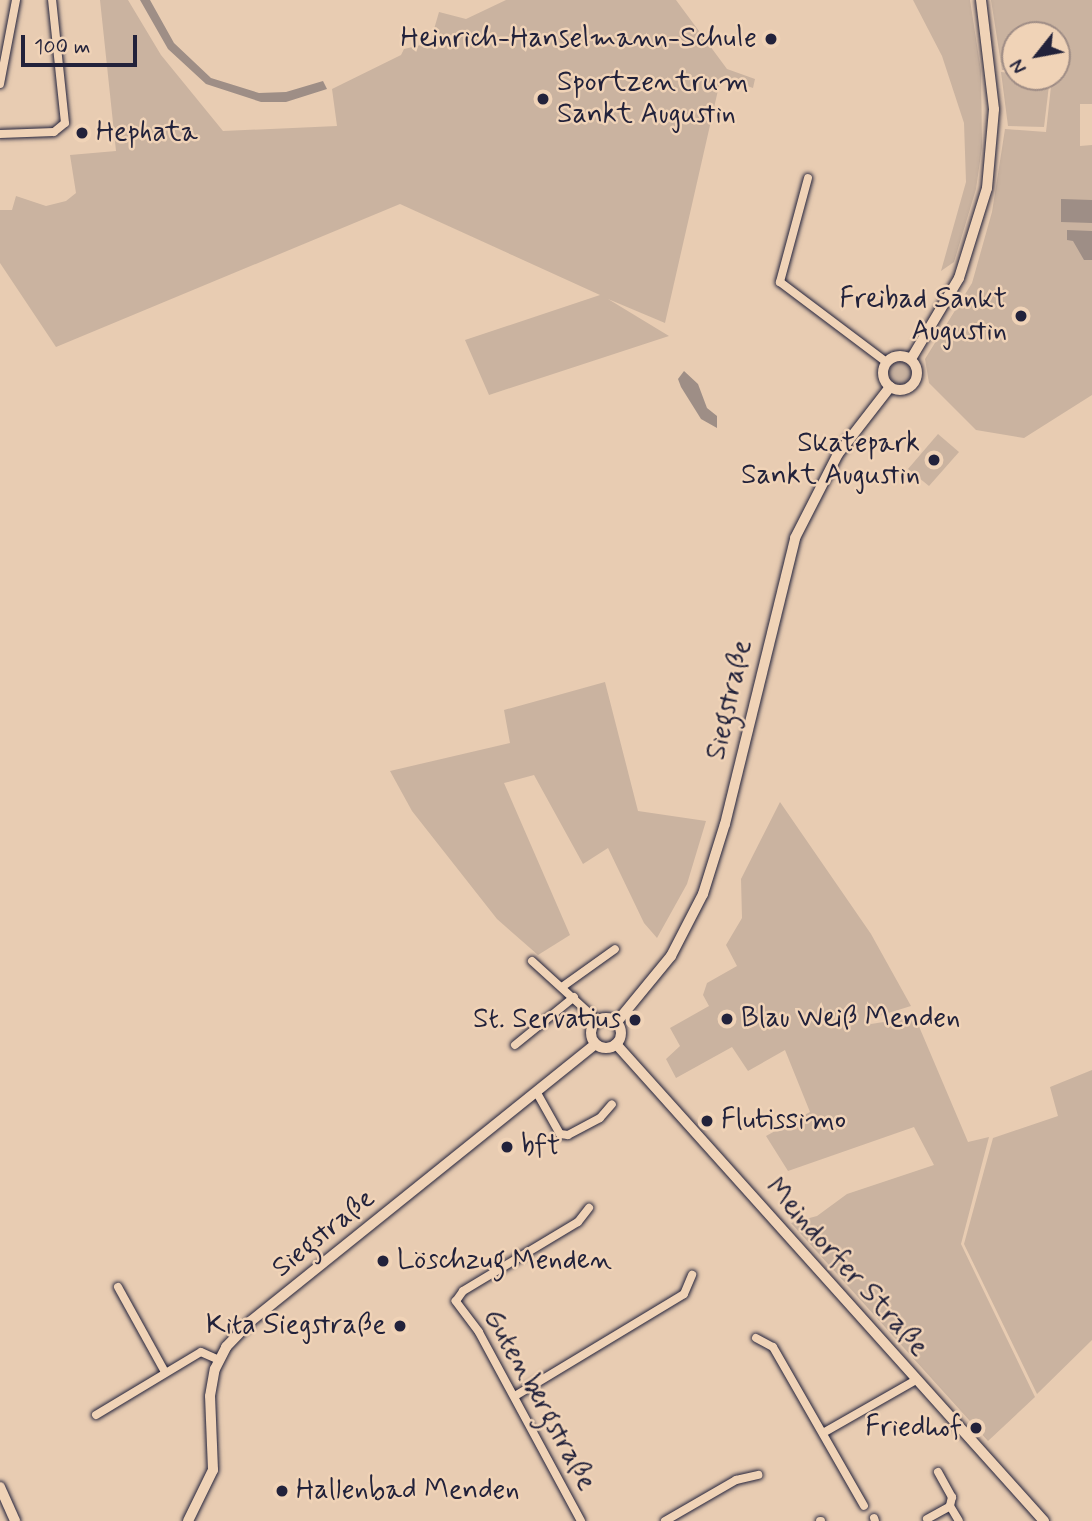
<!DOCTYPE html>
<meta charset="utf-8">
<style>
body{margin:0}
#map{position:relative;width:1092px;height:1521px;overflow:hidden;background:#e8ccb2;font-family:Mynerve,sans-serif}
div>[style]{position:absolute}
.green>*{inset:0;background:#cab3a0}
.round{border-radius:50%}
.water>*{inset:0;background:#9e8e86}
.roads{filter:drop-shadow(0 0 2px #22223b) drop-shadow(0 0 2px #22223b)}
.street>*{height:8px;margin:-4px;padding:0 4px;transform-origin:4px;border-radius:4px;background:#f0d3b7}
.secondary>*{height:10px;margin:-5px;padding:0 5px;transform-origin:5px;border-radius:5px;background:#f0d3b7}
.secondary>.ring{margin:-5px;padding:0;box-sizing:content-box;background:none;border:10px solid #f0d3b7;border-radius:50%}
.dots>*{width:19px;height:19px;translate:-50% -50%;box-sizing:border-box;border:4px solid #f0d3b7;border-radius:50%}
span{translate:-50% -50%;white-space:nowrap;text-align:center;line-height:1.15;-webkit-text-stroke:5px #f0d3b7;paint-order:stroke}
.poi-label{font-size:28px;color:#22223b}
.right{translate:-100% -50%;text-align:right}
.left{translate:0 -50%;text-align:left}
.street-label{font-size:28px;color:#22223b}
.north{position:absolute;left:1001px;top:21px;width:70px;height:70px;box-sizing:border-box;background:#f0d3b7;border:2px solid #9e8c85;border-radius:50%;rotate:239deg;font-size:19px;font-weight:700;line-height:28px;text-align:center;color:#22223b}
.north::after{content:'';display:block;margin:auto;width:24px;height:32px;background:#22223b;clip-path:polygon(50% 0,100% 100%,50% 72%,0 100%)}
.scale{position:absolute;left:21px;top:35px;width:116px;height:32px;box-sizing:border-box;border:4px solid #22223b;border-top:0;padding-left:9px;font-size:21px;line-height:24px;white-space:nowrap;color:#22223b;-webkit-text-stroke:5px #f0d3b7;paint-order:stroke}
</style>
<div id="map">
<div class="green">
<i style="clip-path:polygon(100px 0,128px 0,161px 55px,223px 131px,337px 126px,332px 89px,401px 55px,404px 49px,430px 43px,439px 12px,466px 19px,506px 0,676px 0,727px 69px,755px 79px,753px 88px,721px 77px,665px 323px,608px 299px,669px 336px,489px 395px,465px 340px,600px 295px,400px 204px,56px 347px,0 263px,0 210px,12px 210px,16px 196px,46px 206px,66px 201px,76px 193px,70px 155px,116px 151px)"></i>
<i style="clip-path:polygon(913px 0,970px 0,981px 71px,982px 147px,976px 189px,954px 262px,941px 271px,966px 182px,964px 123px,942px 56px)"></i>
<i style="clip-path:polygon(991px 0,1092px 0,1092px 104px,1080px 104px,1080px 146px,1092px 145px,1092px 395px,1024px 438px,976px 430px,929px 383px,925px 359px,972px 283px,992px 212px,1005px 129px,1046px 132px,1052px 77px,1057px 77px,1057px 35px,1015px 35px,1015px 70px,1002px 70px)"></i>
<i style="clip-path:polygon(1001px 72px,1050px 77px,1044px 127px,1008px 126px)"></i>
<i class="round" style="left:889px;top:362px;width:22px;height:22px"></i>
<i style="clip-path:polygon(938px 434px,959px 452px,929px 486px,908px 469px)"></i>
<i style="clip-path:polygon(605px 682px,638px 811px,706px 821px,687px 884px,657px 938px,644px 923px,608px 848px,583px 864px,534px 775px,504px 783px,570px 935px,538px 955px,497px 919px,412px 811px,390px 771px,510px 743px,504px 710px)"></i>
<i style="clip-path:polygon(780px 802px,871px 934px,911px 1006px,869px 1019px,871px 1024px,915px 1017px,968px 1142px,989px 1137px,961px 1244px,1035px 1397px,988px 1441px,791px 1223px,817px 1216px,847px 1194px,934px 1165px,914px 1127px,788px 1171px,766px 1136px,810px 1112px,785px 1050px,748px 1071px,732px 1047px,676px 1078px,666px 1059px,680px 1046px,670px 1028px,709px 1006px,703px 995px,707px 983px,737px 966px,726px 945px,742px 918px,741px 879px)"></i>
<i style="clip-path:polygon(1092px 1070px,1092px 1340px,1037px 1394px,964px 1244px,993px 1138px,1058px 1116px,1050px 1087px)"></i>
</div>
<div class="water">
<i style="clip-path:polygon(140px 0,150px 0,174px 43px,211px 78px,259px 93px,286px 92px,323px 81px,327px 89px,286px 102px,261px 102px,206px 84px,168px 49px)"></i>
<i style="clip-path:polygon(1061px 199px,1092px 200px,1092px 223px,1061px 222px)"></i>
<i style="clip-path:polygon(1067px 230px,1092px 231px,1092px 260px,1084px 260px,1073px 241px,1067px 240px)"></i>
<i style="clip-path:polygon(684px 371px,698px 384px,707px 408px,717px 416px,717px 428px,701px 419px,681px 387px,678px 379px)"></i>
</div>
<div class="roads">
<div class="street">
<i style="left:0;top:84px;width:86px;rotate:-79.2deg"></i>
<i style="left:0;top:134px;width:54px;rotate:-2.1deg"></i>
<i style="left:54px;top:132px;width:14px;rotate:-39deg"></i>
<i style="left:65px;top:123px;width:124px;rotate:-96deg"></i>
<i style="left:808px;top:178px;width:108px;rotate:105.1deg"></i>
<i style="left:780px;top:282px;width:133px;rotate:37deg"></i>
<i style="left:532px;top:961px;width:89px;rotate:42.3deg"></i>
<i style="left:562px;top:987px;width:65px;rotate:-35.6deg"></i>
<i style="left:515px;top:1045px;width:76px;rotate:-39.1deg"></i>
<i style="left:537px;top:1093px;width:47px;rotate:60.7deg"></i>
<i style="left:560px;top:1134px;width:8px;rotate:7deg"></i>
<i style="left:568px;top:1135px;width:36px;rotate:-28deg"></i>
<i style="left:600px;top:1118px;width:18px;rotate:-49deg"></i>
<i style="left:118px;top:1287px;width:97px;rotate:61.1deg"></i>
<i style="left:756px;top:1338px;width:19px;rotate:28deg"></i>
<i style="left:773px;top:1347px;width:183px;rotate:60.2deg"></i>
<i style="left:515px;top:1396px;width:197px;rotate:-31.1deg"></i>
<i style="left:684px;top:1294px;width:21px;rotate:-67deg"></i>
<i style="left:96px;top:1415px;width:122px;rotate:-31deg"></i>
<i style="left:201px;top:1352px;width:20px;rotate:24deg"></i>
<i style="left:823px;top:1433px;width:107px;rotate:-29.7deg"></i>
<i style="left:938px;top:1472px;width:29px;rotate:61deg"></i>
<i style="left:952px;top:1497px;width:9px;rotate:103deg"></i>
<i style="left:874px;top:1518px;width:3px;rotate:72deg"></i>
<i style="left:927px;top:1519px;width:26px;rotate:-29deg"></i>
<i style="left:950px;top:1506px;width:17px;rotate:59deg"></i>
<i style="left:581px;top:1521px;width:215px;rotate:-118.4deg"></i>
<i style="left:479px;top:1332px;width:39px;rotate:-127deg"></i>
<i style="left:456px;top:1301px;width:12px;rotate:-55deg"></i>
<i style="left:463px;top:1291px;width:134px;rotate:-31deg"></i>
<i style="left:578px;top:1222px;width:18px;rotate:-52deg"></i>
<i style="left:665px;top:1521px;width:82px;rotate:-30deg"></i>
<i style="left:736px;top:1480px;width:23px;rotate:-13deg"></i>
<i style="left:820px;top:1521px;width:1px"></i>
</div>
<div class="secondary">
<i class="ring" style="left:883px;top:356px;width:24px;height:24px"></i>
<i style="left:911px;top:359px;width:94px;rotate:-59.3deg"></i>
<i style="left:959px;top:278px;width:94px;rotate:-72.7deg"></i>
<i style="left:987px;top:188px;width:79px;rotate:-84.9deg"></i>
<i style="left:994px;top:109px;width:110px;rotate:-96.8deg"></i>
<i class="ring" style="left:591px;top:1018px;width:20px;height:20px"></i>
<i style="left:616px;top:1023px;width:87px;rotate:-50.6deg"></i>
<i style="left:671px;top:956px;width:70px;rotate:-62.7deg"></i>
<i style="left:703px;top:894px;width:73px;rotate:-72.6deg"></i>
<i style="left:725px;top:824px;width:294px;rotate:-76.2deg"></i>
<i style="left:795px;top:538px;width:94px;rotate:-62.9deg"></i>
<i style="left:838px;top:454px;width:85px;rotate:-52.2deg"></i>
<i style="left:616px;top:1044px;width:641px;rotate:48.1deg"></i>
<i style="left:0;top:1487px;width:37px;rotate:66deg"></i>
<i style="left:188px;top:1521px;width:57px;rotate:-63.9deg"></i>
<i style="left:213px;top:1470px;width:74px;rotate:-92.3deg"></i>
<i style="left:210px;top:1396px;width:27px;rotate:-80deg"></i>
<i style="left:215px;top:1369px;width:25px;rotate:-63deg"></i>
<i style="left:226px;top:1347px;width:36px;rotate:-46deg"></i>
<i style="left:251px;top:1321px;width:442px;rotate:-38.8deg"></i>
</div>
</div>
<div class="dots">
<i style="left:771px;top:39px;background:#22223b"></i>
<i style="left:543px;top:99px;background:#22223b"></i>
<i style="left:82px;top:133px;background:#22223b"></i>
<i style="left:1021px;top:316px;background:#22223b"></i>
<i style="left:934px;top:460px;background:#22223b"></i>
<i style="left:727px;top:1019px;background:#22223b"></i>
<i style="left:635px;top:1020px;background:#22223b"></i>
<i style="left:707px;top:1121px;background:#22223b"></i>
<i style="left:507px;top:1147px;background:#22223b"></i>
<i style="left:383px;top:1261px;background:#22223b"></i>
<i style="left:400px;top:1326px;background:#22223b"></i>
<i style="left:976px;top:1428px;background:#22223b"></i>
<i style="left:282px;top:1491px;background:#22223b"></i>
</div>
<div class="poi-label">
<span class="right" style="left:757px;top:39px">Heinrich-Hanselmann-Schule</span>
<span class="left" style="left:557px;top:99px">Sportzentrum<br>Sankt Augustin</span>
<span class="left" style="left:96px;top:133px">Hephata</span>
<span class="right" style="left:1007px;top:316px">Freibad Sankt<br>Augustin</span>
<span class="right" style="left:920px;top:460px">Skatepark<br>Sankt Augustin</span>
<span class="left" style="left:741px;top:1019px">Blau Weiß Menden</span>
<span class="right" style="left:621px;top:1020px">St. Servatius</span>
<span class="left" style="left:721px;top:1121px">Flutissimo</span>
<span class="left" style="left:521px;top:1147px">bft</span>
<span class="left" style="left:397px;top:1261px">Löschzug Menden</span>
<span class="right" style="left:386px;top:1326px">Kita Siegstraße</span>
<span class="right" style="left:962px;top:1428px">Friedhof</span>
<span class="left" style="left:296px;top:1491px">Hallenbad Menden</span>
</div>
<div class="street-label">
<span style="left:730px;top:700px;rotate:-77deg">Siegstraße</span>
<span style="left:324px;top:1234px;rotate:-39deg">Siegstraße</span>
<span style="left:846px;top:1268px;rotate:48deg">Meindorfer Straße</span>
<span style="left:539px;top:1400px;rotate:61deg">Gutenbergstraße</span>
</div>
<div class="north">N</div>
<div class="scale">100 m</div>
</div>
